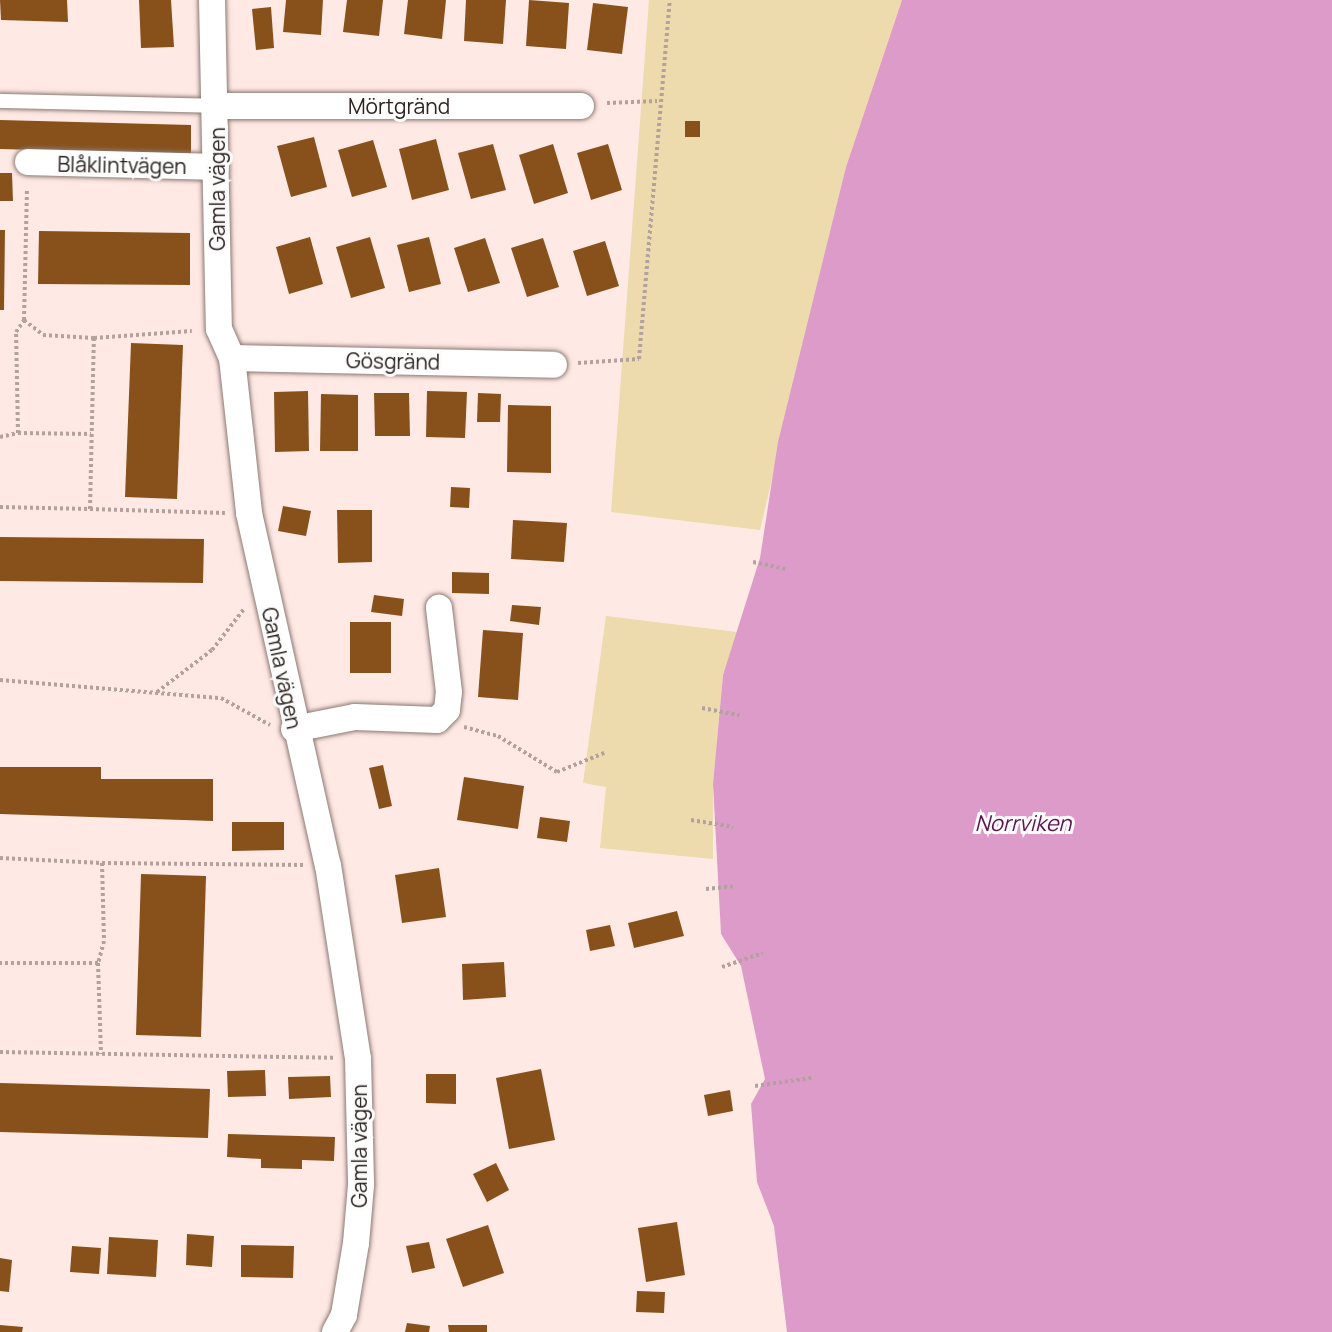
<!DOCTYPE html>
<meta charset="utf-8">
<style>
body{margin:0}
#map{position:relative;width:1332px;height:1332px;overflow:hidden;background:#ffe9e4;font-family:Manrope,sans-serif}
div>[style]{position:absolute}
.green>*{inset:0;background:#eddaad}
.water>*{inset:0;background:#dd9bc9}
.building>*{inset:0;background:#88511b}
.path>*{height:4px;margin-top:-2px;transform-origin:0;background:repeating-linear-gradient(90deg,#b2a19d 0 3px,transparent 0 6px)}
.roads{filter:drop-shadow(0 0 2px #8c7974) drop-shadow(0 0 2px #8c7974)}
.service>*{height:14px;margin:-7px;padding:0 7px;transform-origin:7px;border-radius:7px;background:#fff}
.minor>*{height:26px;margin:-13px;padding:0 13px;transform-origin:13px;border-radius:13px;background:#fff}
span{translate:-50% -50%;white-space:nowrap;text-align:center;line-height:1.15;-webkit-text-stroke:6px #fcfcfc;paint-order:stroke}
.street-label{font-size:21px;color:#2b2321}
.water-label{font-size:22px;color:#60134f;font-style:italic}
</style>
<div id="map">
<div class="green">
<i style="clip-path:polygon(649px 0,902px 0,846px 167px,760px 530px,611px 512px)"></i>
<i style="clip-path:polygon(606px 616px,737px 632px,723px 675px,713px 784px,713px 859px,600px 848px,606px 787px,583px 783px)"></i>
</div>
<div class="water">
<i style="clip-path:polygon(902px 0,1332px 0,1332px 1332px,787px 1332px,774px 1226px,757px 1182px,751px 1104px,765px 1079px,741px 966px,721px 934px,713px 784px,723px 675px,760px 558px,778px 442px,846px 167px)"></i>
</div>
<div class="building">
<i style="clip-path:polygon(0 0,67px 0,68px 22px,1px 20px)"></i>
<i style="clip-path:polygon(139px 0,171px 0,174px 47px,141px 48px)"></i>
<i style="clip-path:polygon(286px 0,323px 0,321px 35px,283px 32px)"></i>
<i style="clip-path:polygon(347px 0,383px 0,379px 36px,343px 32px)"></i>
<i style="clip-path:polygon(408px 0,446px 0,442px 39px,404px 34px)"></i>
<i style="clip-path:polygon(466px 0,506px 0,503px 44px,464px 41px)"></i>
<i style="clip-path:polygon(529px 0,569px 3px,566px 49px,526px 46px)"></i>
<i style="clip-path:polygon(593px 3px,628px 7px,622px 54px,587px 50px)"></i>
<i style="clip-path:polygon(271px 7px,274px 48px,256px 50px,252px 9px)"></i>
<i style="clip-path:polygon(0 120px,191px 125px,191px 154px,0 149px)"></i>
<i style="clip-path:polygon(685px 121px,700px 121px,700px 137px,685px 137px)"></i>
<i style="clip-path:polygon(314px 137px,327px 187px,291px 197px,277px 146px)"></i>
<i style="clip-path:polygon(436px 139px,449px 190px,412px 200px,399px 149px)"></i>
<i style="clip-path:polygon(373px 140px,387px 187px,352px 197px,338px 150px)"></i>
<i style="clip-path:polygon(493px 144px,506px 190px,471px 199px,458px 153px)"></i>
<i style="clip-path:polygon(553px 144px,568px 193px,534px 204px,519px 155px)"></i>
<i style="clip-path:polygon(608px 144px,622px 190px,591px 200px,577px 153px)"></i>
<i style="clip-path:polygon(0 173px,12px 173px,13px 201px,0 201px)"></i>
<i style="clip-path:polygon(0 230px,5px 230px,4px 310px,0 310px)"></i>
<i style="clip-path:polygon(39px 231px,190px 233px,190px 285px,38px 284px)"></i>
<i style="clip-path:polygon(310px 237px,323px 284px,289px 294px,276px 247px)"></i>
<i style="clip-path:polygon(370px 237px,385px 288px,351px 298px,336px 247px)"></i>
<i style="clip-path:polygon(429px 237px,441px 284px,409px 292px,397px 245px)"></i>
<i style="clip-path:polygon(485px 238px,500px 283px,468px 292px,454px 248px)"></i>
<i style="clip-path:polygon(543px 238px,559px 287px,527px 297px,511px 248px)"></i>
<i style="clip-path:polygon(605px 241px,619px 286px,587px 296px,573px 251px)"></i>
<i style="clip-path:polygon(131px 343px,183px 345px,177px 499px,125px 497px)"></i>
<i style="clip-path:polygon(308px 391px,309px 451px,275px 452px,274px 392px)"></i>
<i style="clip-path:polygon(427px 391px,467px 392px,465px 438px,426px 437px)"></i>
<i style="clip-path:polygon(374px 393px,409px 393px,410px 436px,375px 436px)"></i>
<i style="clip-path:polygon(478px 393px,501px 394px,500px 422px,477px 422px)"></i>
<i style="clip-path:polygon(321px 394px,358px 395px,358px 451px,320px 451px)"></i>
<i style="clip-path:polygon(508px 405px,551px 406px,551px 473px,507px 472px)"></i>
<i style="clip-path:polygon(451px 487px,470px 488px,469px 508px,450px 507px)"></i>
<i style="clip-path:polygon(283px 506px,311px 511px,306px 536px,278px 531px)"></i>
<i style="clip-path:polygon(337px 510px,372px 510px,372px 562px,338px 563px)"></i>
<i style="clip-path:polygon(513px 520px,567px 523px,564px 562px,511px 559px)"></i>
<i style="clip-path:polygon(0 537px,204px 539px,203px 583px,0 581px)"></i>
<i style="clip-path:polygon(452px 572px,489px 573px,489px 594px,452px 593px)"></i>
<i style="clip-path:polygon(374px 595px,404px 599px,402px 616px,371px 612px)"></i>
<i style="clip-path:polygon(512px 605px,541px 607px,539px 625px,510px 621px)"></i>
<i style="clip-path:polygon(350px 622px,391px 622px,391px 673px,350px 673px)"></i>
<i style="clip-path:polygon(483px 630px,523px 633px,518px 700px,478px 697px)"></i>
<i style="clip-path:polygon(383px 765px,392px 806px,379px 809px,369px 768px)"></i>
<i style="clip-path:polygon(0 767px,101px 767px,101px 779px,213px 779px,213px 821px,0 814px)"></i>
<i style="clip-path:polygon(464px 777px,524px 786px,518px 829px,457px 820px)"></i>
<i style="clip-path:polygon(540px 817px,570px 821px,567px 842px,537px 838px)"></i>
<i style="clip-path:polygon(232px 822px,284px 822px,284px 850px,232px 851px)"></i>
<i style="clip-path:polygon(439px 868px,446px 917px,402px 923px,395px 875px)"></i>
<i style="clip-path:polygon(141px 874px,206px 876px,201px 1037px,136px 1035px)"></i>
<i style="clip-path:polygon(677px 911px,684px 936px,634px 948px,628px 923px)"></i>
<i style="clip-path:polygon(610px 925px,615px 946px,590px 951px,586px 930px)"></i>
<i style="clip-path:polygon(504px 962px,506px 997px,463px 1000px,462px 964px)"></i>
<i style="clip-path:polygon(541px 1069px,555px 1140px,509px 1149px,496px 1078px)"></i>
<i style="clip-path:polygon(265px 1070px,266px 1096px,228px 1097px,227px 1071px)"></i>
<i style="clip-path:polygon(426px 1074px,456px 1074px,456px 1104px,426px 1103px)"></i>
<i style="clip-path:polygon(330px 1076px,331px 1097px,289px 1099px,288px 1077px)"></i>
<i style="clip-path:polygon(0 1083px,210px 1089px,208px 1138px,0 1132px)"></i>
<i style="clip-path:polygon(730px 1090px,733px 1111px,708px 1116px,704px 1095px)"></i>
<i style="clip-path:polygon(228px 1134px,335px 1137px,334px 1161px,302px 1160px,302px 1169px,261px 1168px,261px 1159px,227px 1157px)"></i>
<i style="clip-path:polygon(496px 1163px,509px 1190px,487px 1202px,473px 1174px)"></i>
<i style="clip-path:polygon(677px 1222px,685px 1275px,646px 1282px,638px 1228px)"></i>
<i style="clip-path:polygon(488px 1225px,504px 1273px,463px 1287px,446px 1239px)"></i>
<i style="clip-path:polygon(187px 1234px,214px 1236px,212px 1267px,186px 1265px)"></i>
<i style="clip-path:polygon(109px 1237px,158px 1240px,156px 1277px,107px 1274px)"></i>
<i style="clip-path:polygon(429px 1242px,435px 1268px,412px 1273px,406px 1246px)"></i>
<i style="clip-path:polygon(241px 1245px,294px 1246px,293px 1278px,241px 1277px)"></i>
<i style="clip-path:polygon(72px 1246px,101px 1248px,99px 1274px,70px 1272px)"></i>
<i style="clip-path:polygon(0 1258px,12px 1260px,9px 1292px,0 1291px)"></i>
<i style="clip-path:polygon(637px 1291px,665px 1292px,664px 1313px,636px 1312px)"></i>
<i style="clip-path:polygon(407px 1323px,430px 1326px,429px 1332px,405px 1332px)"></i>
<i style="clip-path:polygon(0 1325px,23px 1327px,22px 1332px,0 1332px)"></i>
<i style="clip-path:polygon(448px 1325px,487px 1325px,487px 1332px,449px 1332px)"></i>
</div>
<div class="path">
<i style="left:607px;top:103px;width:50px;rotate:-2.3deg"></i>
<i style="left:24px;top:320px;width:24px;rotate:38deg"></i>
<i style="left:43px;top:335px;width:51px;rotate:3.4deg"></i>
<i style="left:94px;top:338px;width:98px;rotate:-4.1deg"></i>
<i style="left:578px;top:363px;width:61px;rotate:-3.8deg"></i>
<i style="left:639px;top:359px;width:360px;rotate:-85.1deg"></i>
<i style="left:18px;top:433px;width:73px;rotate:0.8deg"></i>
<i style="left:0;top:437px;width:18px;rotate:-13deg"></i>
<i style="left:18px;top:433px;width:101px;rotate:-91.1deg"></i>
<i style="left:16px;top:332px;width:14px;rotate:-56deg"></i>
<i style="left:24px;top:320px;width:132px;rotate:-88.7deg"></i>
<i style="left:0;top:507px;width:90px;rotate:1.3deg"></i>
<i style="left:90px;top:509px;width:171px;rotate:-88.7deg"></i>
<i style="left:90px;top:509px;width:135px;rotate:1.7deg"></i>
<i style="left:753px;top:562px;width:33px;rotate:12deg"></i>
<i style="left:0;top:680px;width:222px;rotate:4.7deg"></i>
<i style="left:221px;top:698px;width:56px;rotate:28.9deg"></i>
<i style="left:157px;top:692px;width:69px;rotate:-37.4deg"></i>
<i style="left:212px;top:650px;width:52px;rotate:-52deg"></i>
<i style="left:702px;top:708px;width:38px;rotate:11deg"></i>
<i style="left:464px;top:727px;width:35px;rotate:15deg"></i>
<i style="left:498px;top:736px;width:69px;rotate:31.4deg"></i>
<i style="left:557px;top:772px;width:51px;rotate:-22deg"></i>
<i style="left:691px;top:820px;width:43px;rotate:9.5deg"></i>
<i style="left:0;top:858px;width:102px;rotate:2.8deg"></i>
<i style="left:102px;top:863px;width:78px;rotate:88.5deg"></i>
<i style="left:104px;top:941px;width:23px;rotate:105deg"></i>
<i style="left:98px;top:963px;width:98px;rotate:180deg"></i>
<i style="left:102px;top:863px;width:201px;rotate:0.6deg"></i>
<i style="left:706px;top:889px;width:27px;rotate:-6deg"></i>
<i style="left:98px;top:963px;width:91px;rotate:88.1deg"></i>
<i style="left:722px;top:967px;width:43px;rotate:-18.9deg"></i>
<i style="left:0;top:1052px;width:334px;rotate:1deg"></i>
<i style="left:755px;top:1086px;width:57px;rotate:-8.1deg"></i>
</div>
<div class="roads">
<div class="service">
<i style="left:0;top:101px;width:217px;rotate:1.3deg"></i>
</div>
<div class="minor">
<i style="left:212px;top:0;width:329px;rotate:88.8deg"></i>
<i style="left:219px;top:329px;width:32px;rotate:66deg"></i>
<i style="left:232px;top:358px;width:156px;rotate:83.7deg"></i>
<i style="left:249px;top:513px;width:361px;rotate:77.4deg"></i>
<i style="left:328px;top:865px;width:196px;rotate:81.2deg"></i>
<i style="left:358px;top:1059px;width:126px;rotate:88.6deg"></i>
<i style="left:361px;top:1185px;width:58px;rotate:94.9deg"></i>
<i style="left:356px;top:1243px;width:73px;rotate:99.5deg"></i>
<i style="left:344px;top:1315px;width:19px;rotate:118deg"></i>
<i style="left:217px;top:106px;width:364px"></i>
<i style="left:28px;top:162px;width:188px;rotate:1.5deg"></i>
<i style="left:232px;top:358px;width:322px;rotate:1.2deg"></i>
<i style="left:294px;top:729px;width:62px;rotate:-11.1deg"></i>
<i style="left:355px;top:717px;width:82px;rotate:2.1deg"></i>
<i style="left:437px;top:720px;width:14px;rotate:-45deg"></i>
<i style="left:447px;top:710px;width:18px;rotate:-84deg"></i>
<i style="left:449px;top:692px;width:85px;rotate:-96.8deg"></i>
</div>
</div>
<div class="street-label">
<span style="left:399px;top:106px">Mörtgränd</span>
<span style="left:122px;top:165px;rotate:1deg">Blåklintvägen</span>
<span style="left:217px;top:189px;rotate:-90deg">Gamla vägen</span>
<span style="left:393px;top:361px;rotate:1deg">Gösgränd</span>
<span style="left:282px;top:668px;rotate:78deg">Gamla vägen</span>
<span style="left:359px;top:1146px;rotate:-90deg">Gamla vägen</span>
</div>
<div class="water-label">
<span style="left:1023px;top:824px">Norrviken</span>
</div>
</div>
